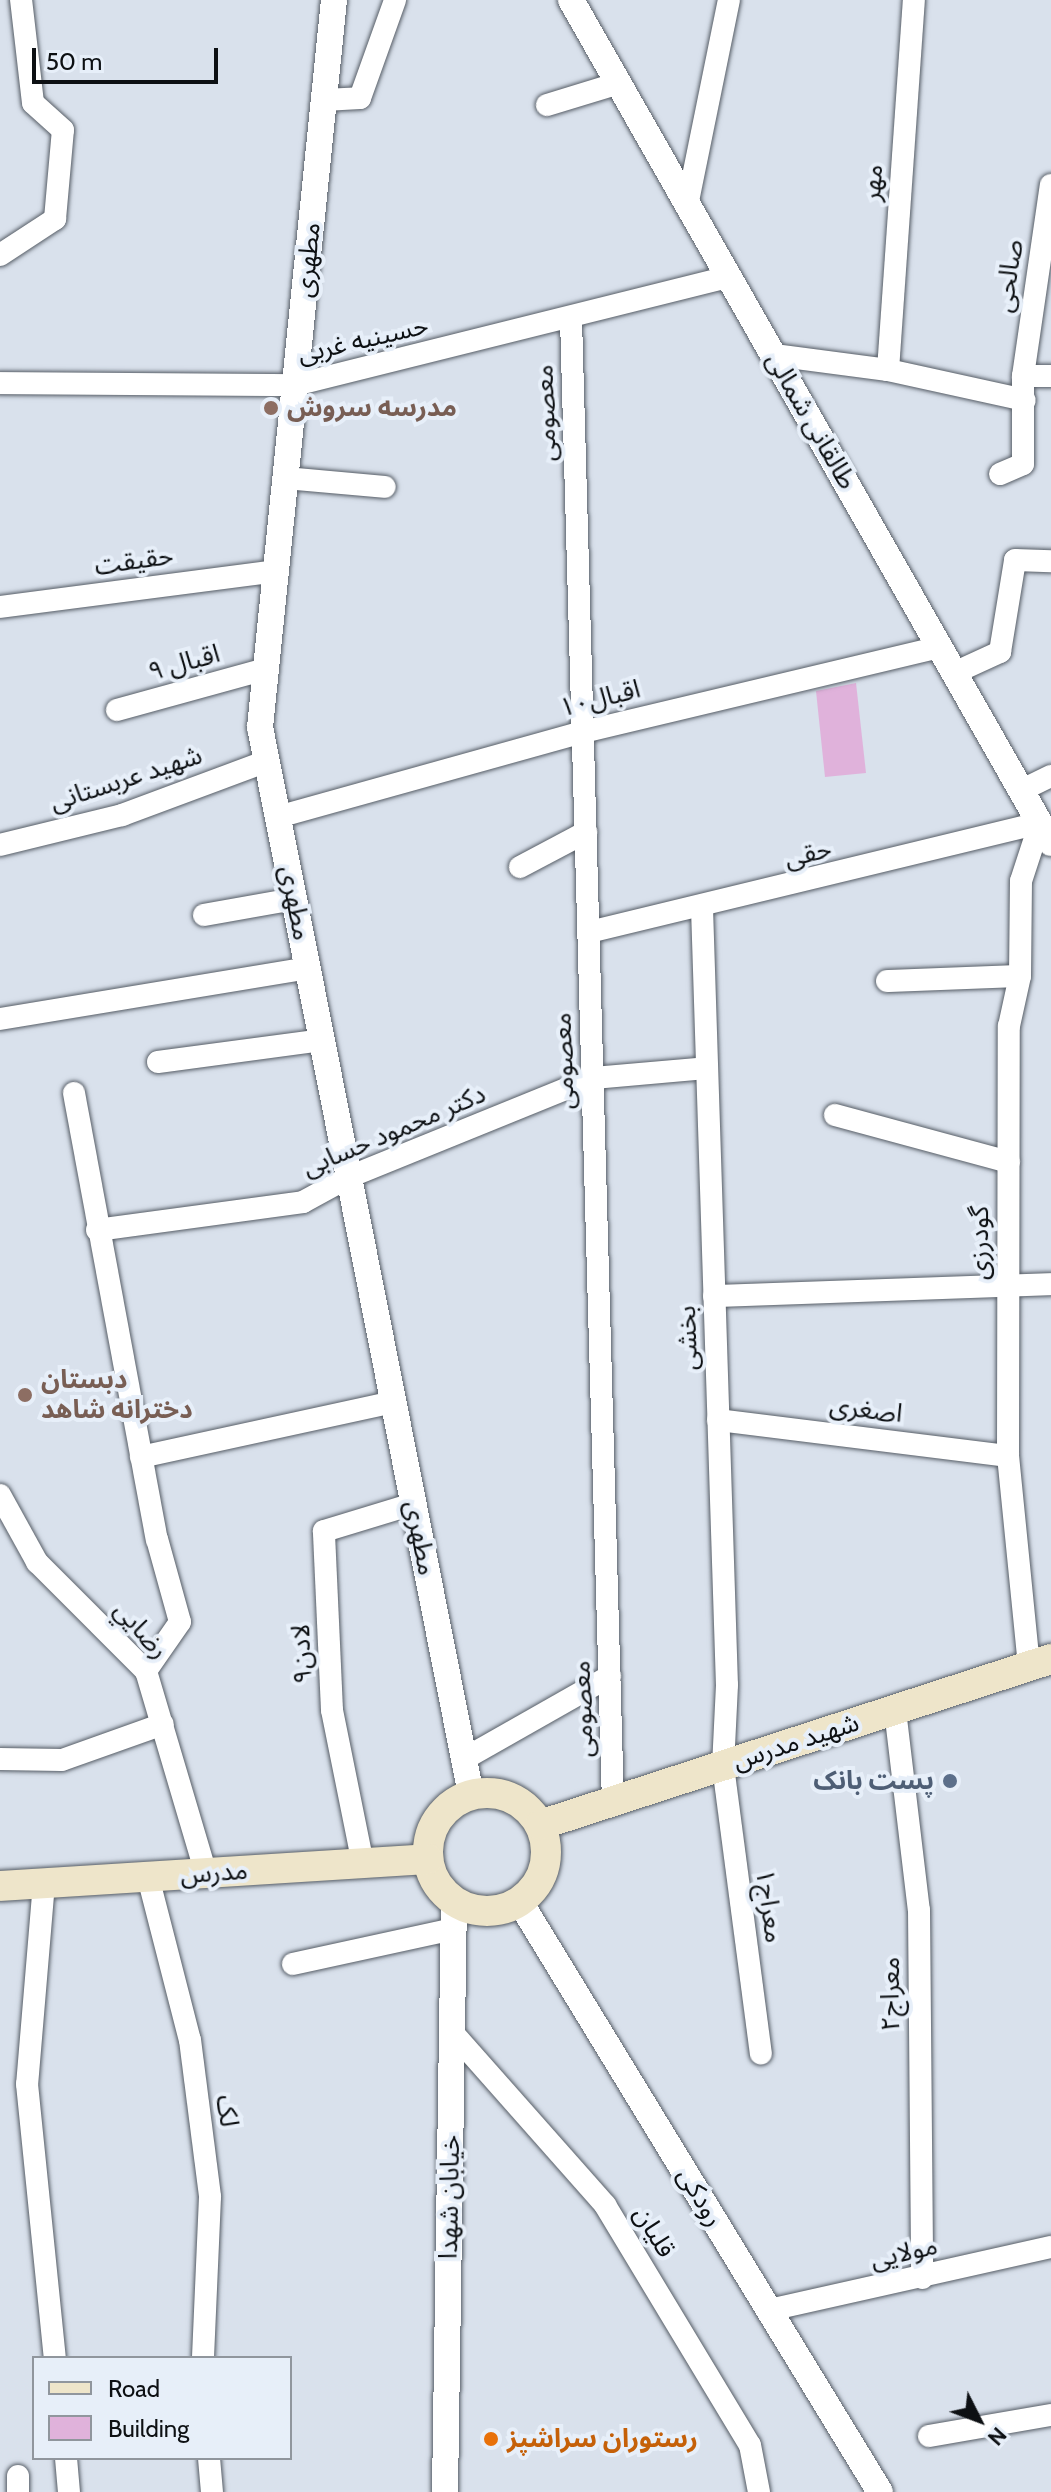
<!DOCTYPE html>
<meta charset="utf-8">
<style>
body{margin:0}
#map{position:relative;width:1051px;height:2492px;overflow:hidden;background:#d9e1ec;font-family:Cabin,"Noto Sans Arabic",sans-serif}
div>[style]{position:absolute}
.building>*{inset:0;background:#e0b2db}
.roads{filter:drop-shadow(0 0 2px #565d66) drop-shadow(0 0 2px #565d66)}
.minor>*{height:22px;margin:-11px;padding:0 11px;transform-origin:11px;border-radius:11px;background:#fff}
.tertiary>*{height:26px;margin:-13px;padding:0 13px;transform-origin:13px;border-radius:13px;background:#fff}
.secondary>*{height:30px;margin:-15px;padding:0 15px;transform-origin:15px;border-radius:15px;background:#eee5ca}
.secondary>.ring{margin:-15px;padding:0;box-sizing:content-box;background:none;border:30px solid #eee5ca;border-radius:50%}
.dots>*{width:22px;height:22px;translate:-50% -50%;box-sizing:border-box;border:4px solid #e7eff9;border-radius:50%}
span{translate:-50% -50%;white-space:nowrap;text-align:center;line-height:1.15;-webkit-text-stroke:8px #e7eff9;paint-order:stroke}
.street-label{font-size:26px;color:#0d1013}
.education-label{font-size:26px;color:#785e54;font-weight:700}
.left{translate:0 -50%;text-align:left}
.service-label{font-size:26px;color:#4e5e75;font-weight:700}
.right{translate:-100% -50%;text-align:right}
.food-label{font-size:26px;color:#c56008;font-weight:700}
.legend{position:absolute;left:32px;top:2356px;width:260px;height:104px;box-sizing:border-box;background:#e7eff9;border:2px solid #90969d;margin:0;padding:10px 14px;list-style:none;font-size:24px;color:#0d1013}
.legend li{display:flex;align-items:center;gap:16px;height:40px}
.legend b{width:40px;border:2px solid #90969d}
.north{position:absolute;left:939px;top:2380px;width:80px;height:80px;-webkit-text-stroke:6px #e7eff9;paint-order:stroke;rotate:132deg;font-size:22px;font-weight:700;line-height:32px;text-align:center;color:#0d1013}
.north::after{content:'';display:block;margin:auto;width:28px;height:36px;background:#0d1013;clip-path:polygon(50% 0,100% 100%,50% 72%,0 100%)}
.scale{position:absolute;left:32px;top:48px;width:186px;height:36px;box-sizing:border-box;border:4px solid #0d1013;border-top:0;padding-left:10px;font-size:24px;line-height:28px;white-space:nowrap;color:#0d1013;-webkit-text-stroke:6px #e7eff9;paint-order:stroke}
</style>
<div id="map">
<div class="building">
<i style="clip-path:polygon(856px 683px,866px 773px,825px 777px,816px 691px)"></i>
</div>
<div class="roads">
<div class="minor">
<i style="left:324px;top:100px;width:36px;rotate:-3deg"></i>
<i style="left:360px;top:98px;width:104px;rotate:-70.3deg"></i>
<i style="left:547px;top:105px;width:75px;rotate:-17deg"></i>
<i style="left:687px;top:206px;width:210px;rotate:-78.5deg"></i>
<i style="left:0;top:255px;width:66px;rotate:-33.2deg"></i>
<i style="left:55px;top:219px;width:89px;rotate:-84.9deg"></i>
<i style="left:63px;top:130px;width:40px;rotate:-138deg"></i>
<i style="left:33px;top:103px;width:104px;rotate:-96.6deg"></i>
<i style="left:571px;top:319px;width:1483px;rotate:88.38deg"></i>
<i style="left:774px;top:355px;width:115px;rotate:7.5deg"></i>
<i style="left:888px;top:370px;width:140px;rotate:12.4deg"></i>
<i style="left:888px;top:370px;width:371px;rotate:-86deg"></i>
<i style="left:1023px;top:376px;width:193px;rotate:-81.7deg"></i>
<i style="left:0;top:383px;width:295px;rotate:0.4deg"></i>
<i style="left:295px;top:385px;width:447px;rotate:-14deg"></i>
<i style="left:1000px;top:474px;width:25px;rotate:-23deg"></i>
<i style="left:1023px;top:464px;width:88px;rotate:-90deg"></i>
<i style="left:1023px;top:376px;width:28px"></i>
<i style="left:285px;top:478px;width:100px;rotate:5.1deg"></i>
<i style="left:0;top:607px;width:278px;rotate:-7.4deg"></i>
<i style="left:954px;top:673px;width:51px;rotate:-24.5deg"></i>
<i style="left:1000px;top:652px;width:93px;rotate:-80.7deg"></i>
<i style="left:1015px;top:560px;width:36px;rotate:2deg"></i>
<i style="left:117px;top:710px;width:155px;rotate:-15.4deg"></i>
<i style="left:1022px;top:790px;width:32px;rotate:-26deg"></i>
<i style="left:278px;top:817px;width:317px;rotate:-15.6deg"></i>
<i style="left:583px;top:732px;width:366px;rotate:-13.4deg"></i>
<i style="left:0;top:845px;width:126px;rotate:-13.8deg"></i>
<i style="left:122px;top:815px;width:155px;rotate:-20.4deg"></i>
<i style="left:520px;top:867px;width:75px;rotate:-27.9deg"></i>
<i style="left:702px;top:908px;width:777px;rotate:88.16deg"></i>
<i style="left:727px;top:1685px;width:81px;rotate:92.8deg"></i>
<i style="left:723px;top:1766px;width:290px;rotate:82.5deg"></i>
<i style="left:204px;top:915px;width:91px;rotate:-10.1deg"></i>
<i style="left:589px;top:932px;width:464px;rotate:-13.6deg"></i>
<i style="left:887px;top:981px;width:133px;rotate:-2.2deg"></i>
<i style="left:0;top:1019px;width:312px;rotate:-9.4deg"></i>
<i style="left:158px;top:1062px;width:165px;rotate:-7.6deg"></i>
<i style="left:74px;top:1093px;width:454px;rotate:79.5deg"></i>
<i style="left:157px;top:1539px;width:86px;rotate:74.5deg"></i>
<i style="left:180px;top:1622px;width:60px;rotate:124.8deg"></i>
<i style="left:835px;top:1115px;width:180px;rotate:15.1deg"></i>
<i style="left:97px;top:1230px;width:208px;rotate:-7.7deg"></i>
<i style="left:303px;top:1202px;width:52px;rotate:-28.5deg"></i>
<i style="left:349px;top:1177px;width:263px;rotate:-22.1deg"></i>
<i style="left:593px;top:1078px;width:114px;rotate:-5deg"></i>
<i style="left:714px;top:1296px;width:337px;rotate:-2deg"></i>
<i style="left:718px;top:1420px;width:292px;rotate:7.1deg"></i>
<i style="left:141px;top:1457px;width:258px;rotate:-12.3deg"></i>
<i style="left:0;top:1495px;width:77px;rotate:61.1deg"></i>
<i style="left:37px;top:1562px;width:154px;rotate:45deg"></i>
<i style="left:146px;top:1671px;width:211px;rotate:73.5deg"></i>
<i style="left:1029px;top:1666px;width:211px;rotate:-95.7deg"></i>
<i style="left:1008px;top:1456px;width:430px;rotate:-89.9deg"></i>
<i style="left:1009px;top:1026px;width:51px;rotate:-77.6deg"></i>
<i style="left:1020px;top:976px;width:95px;rotate:-89.4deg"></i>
<i style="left:1021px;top:881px;width:61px;rotate:-71.9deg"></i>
<i style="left:895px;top:1710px;width:201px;rotate:83.2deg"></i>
<i style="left:919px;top:1910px;width:368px;rotate:89.5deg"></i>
<i style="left:0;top:1759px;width:62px;rotate:0.9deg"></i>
<i style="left:62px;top:1760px;width:107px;rotate:-19.6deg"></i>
<i style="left:464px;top:1759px;width:168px;rotate:-29.6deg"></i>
<i style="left:363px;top:1864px;width:157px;rotate:-101.4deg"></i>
<i style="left:332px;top:1710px;width:179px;rotate:-92.6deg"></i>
<i style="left:324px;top:1531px;width:93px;rotate:-16.9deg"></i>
<i style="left:148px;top:1877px;width:168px;rotate:75.6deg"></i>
<i style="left:190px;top:2040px;width:158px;rotate:82.7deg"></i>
<i style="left:210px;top:2197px;width:161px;rotate:92.5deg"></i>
<i style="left:44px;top:1883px;width:202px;rotate:94.8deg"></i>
<i style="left:27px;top:2084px;width:275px;rotate:84.2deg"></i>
<i style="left:293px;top:1964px;width:165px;rotate:-12.3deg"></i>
<i style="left:453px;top:2033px;width:230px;rotate:48.5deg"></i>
<i style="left:605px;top:2205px;width:280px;rotate:58.9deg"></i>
<i style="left:750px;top:2445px;width:48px;rotate:79.2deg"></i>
<i style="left:769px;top:2310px;width:289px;rotate:-12.6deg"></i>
<i style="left:929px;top:2436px;width:124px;rotate:-9.8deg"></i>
<i style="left:66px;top:2458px;width:34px;rotate:85deg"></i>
<i style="left:209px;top:2458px;width:34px;rotate:85deg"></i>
<i style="left:18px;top:2476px;width:16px;rotate:90deg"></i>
</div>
<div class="tertiary">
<i style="left:334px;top:0;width:731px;rotate:95.81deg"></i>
<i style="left:260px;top:727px;width:1089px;rotate:78.82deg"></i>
<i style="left:571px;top:0;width:970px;rotate:60.34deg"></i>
<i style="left:520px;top:1902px;width:691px;rotate:58.61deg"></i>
<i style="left:445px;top:2492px;width:590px;rotate:-89.13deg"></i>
</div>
<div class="secondary">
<i class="ring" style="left:428px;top:1793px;width:88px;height:88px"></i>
<i style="left:540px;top:1825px;width:537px;rotate:-18deg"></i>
<i style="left:0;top:1886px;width:429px;rotate:-3.6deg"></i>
</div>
</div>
<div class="dots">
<i style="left:271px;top:408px;background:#8d6e63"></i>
<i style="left:25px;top:1395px;background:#8d6e63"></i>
<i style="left:950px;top:1781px;background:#5c6f8a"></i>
<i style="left:491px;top:2439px;background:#e8710a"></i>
</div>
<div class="street-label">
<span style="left:873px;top:183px;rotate:-86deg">مهر</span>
<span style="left:308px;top:260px;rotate:-84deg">مطهری</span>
<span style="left:1009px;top:276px;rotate:-82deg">صالحی</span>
<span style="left:363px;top:340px;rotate:-13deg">حسینیه غربی</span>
<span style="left:546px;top:413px;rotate:-92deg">معصومی</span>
<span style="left:811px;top:421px;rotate:60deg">طالقانی شمالی</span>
<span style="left:134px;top:561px;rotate:-8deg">حقیقت</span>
<span style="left:184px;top:663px;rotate:-15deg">اقبال ۹</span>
<span style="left:600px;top:699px;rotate:-14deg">اقبال۱۰</span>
<span style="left:126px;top:779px;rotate:-18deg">شهید عربستانی</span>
<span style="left:808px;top:854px;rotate:-14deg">حقی</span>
<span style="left:295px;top:903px;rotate:79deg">مطهری</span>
<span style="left:564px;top:1061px;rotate:-92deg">معصومی</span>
<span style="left:394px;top:1131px;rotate:-23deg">دکتر محمود حسابی</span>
<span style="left:980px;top:1243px;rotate:-90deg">گودرزی</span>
<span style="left:688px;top:1338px;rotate:-92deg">بخشی</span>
<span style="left:866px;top:1410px;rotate:7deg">اصغری</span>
<span style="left:420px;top:1538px;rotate:79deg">مطهری</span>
<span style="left:141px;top:1630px;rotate:48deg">رضایي</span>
<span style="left:302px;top:1654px;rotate:-92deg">لادن۹</span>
<span style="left:583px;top:1709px;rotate:-92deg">معصومی</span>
<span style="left:796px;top:1742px;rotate:-18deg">شهید مدرس</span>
<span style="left:214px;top:1873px;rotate:-4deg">مدرس</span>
<span style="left:769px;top:1906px;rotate:82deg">معراج۱</span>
<span style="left:891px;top:1994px;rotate:-90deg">معراج۲</span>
<span style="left:227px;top:2111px;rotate:83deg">لک</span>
<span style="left:450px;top:2197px;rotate:-89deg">خیابان شهدا</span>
<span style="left:700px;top:2197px;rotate:59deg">رودکی</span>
<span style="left:654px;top:2232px;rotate:59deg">قلیان</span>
<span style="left:904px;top:2253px;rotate:-13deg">مولایی</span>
</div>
<div class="education-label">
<span class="left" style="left:287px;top:408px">مدرسه سروش</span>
<span class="left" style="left:41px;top:1395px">دبستان<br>دخترانه شاهد</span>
</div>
<div class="service-label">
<span class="right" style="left:934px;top:1781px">پست بانک</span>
</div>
<div class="food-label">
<span class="left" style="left:507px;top:2439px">رستوران سراشپز</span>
</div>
<ul class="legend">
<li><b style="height:10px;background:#eee5ca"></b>Road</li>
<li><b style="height:22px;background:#e0b2db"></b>Building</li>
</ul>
<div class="north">N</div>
<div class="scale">50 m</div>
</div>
